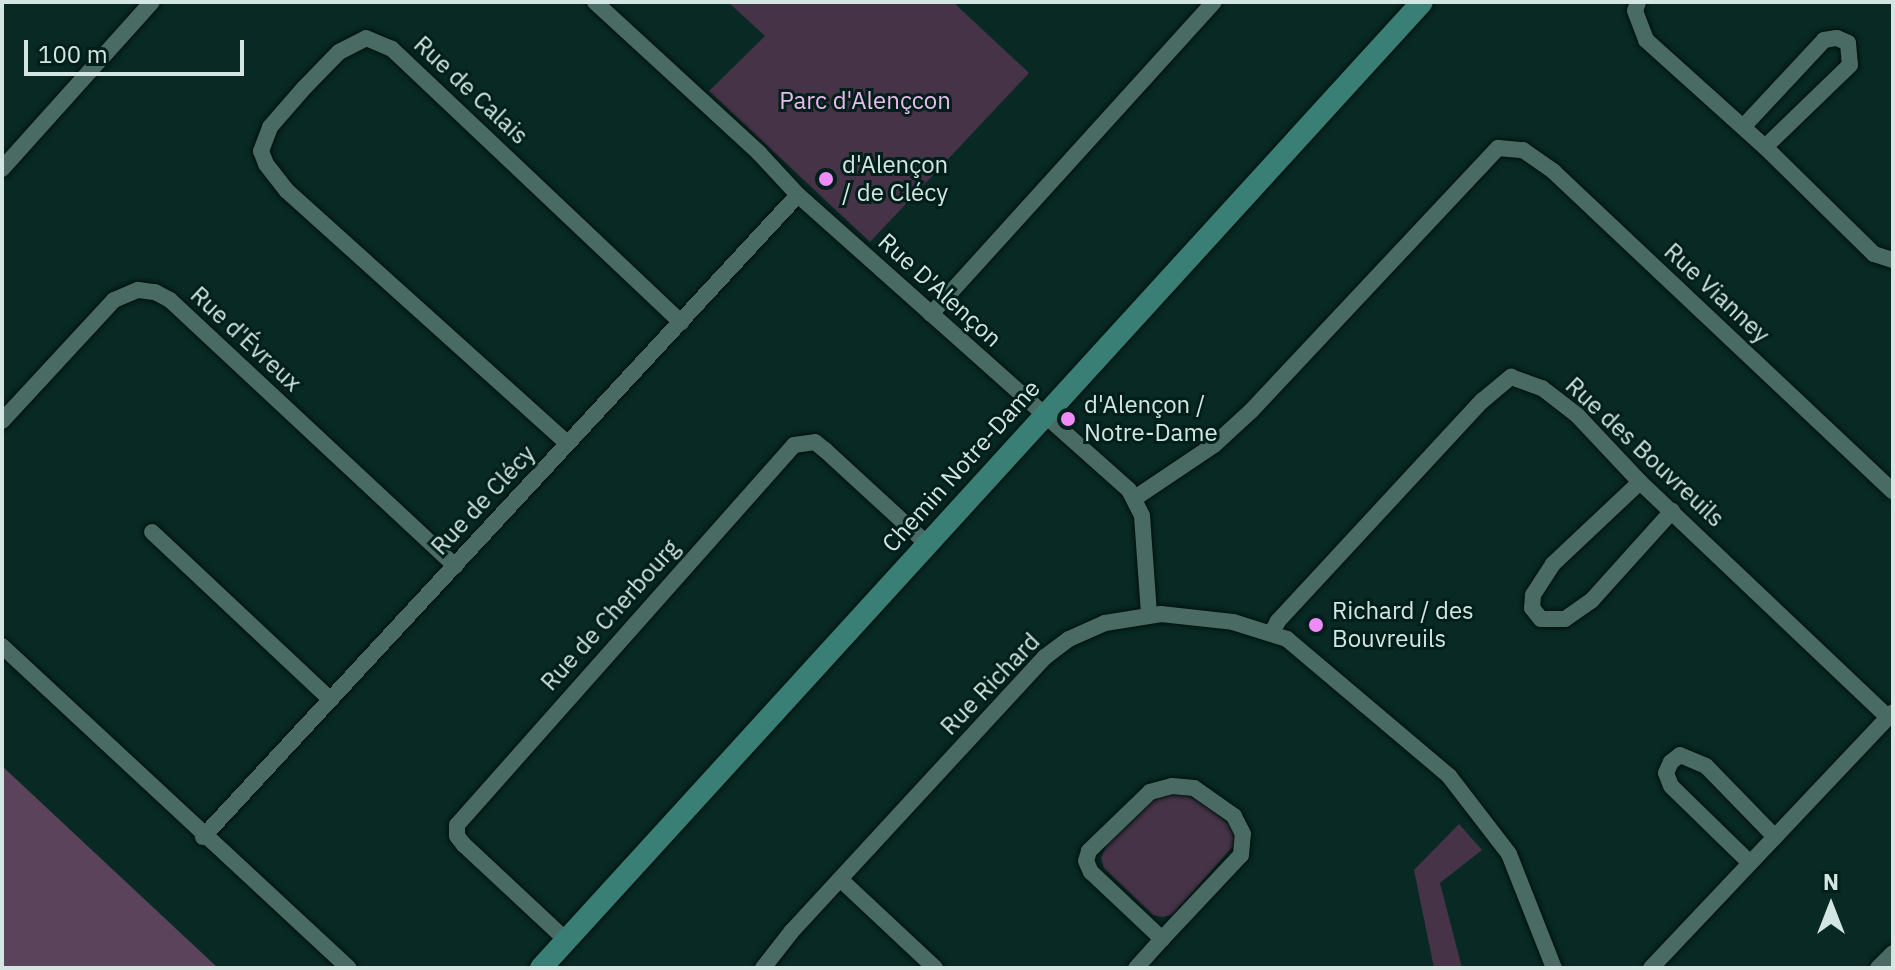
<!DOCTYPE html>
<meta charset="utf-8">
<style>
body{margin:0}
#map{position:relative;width:1895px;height:970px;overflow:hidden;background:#082924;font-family:"IBM Plex Sans",sans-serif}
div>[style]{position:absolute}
.green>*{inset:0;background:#463348}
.forest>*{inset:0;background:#5b435c}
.roads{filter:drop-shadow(0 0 2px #00100d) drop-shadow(0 0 2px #00100d)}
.street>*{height:16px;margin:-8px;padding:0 8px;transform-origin:8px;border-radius:8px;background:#4a6a64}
.secondary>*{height:22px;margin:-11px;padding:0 11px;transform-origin:11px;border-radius:11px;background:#3a7f75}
.dots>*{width:22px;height:22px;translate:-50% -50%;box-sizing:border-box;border:4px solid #001f1b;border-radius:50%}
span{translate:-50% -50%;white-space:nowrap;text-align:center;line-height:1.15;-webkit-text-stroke:6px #001f1b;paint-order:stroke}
.street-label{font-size:24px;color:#d4e6e2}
.park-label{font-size:24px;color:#e8bbeb}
.poi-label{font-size:24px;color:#d4e6e2}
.left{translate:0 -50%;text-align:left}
.frame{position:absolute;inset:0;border:4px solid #d4e6e2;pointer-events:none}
.north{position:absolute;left:1791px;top:866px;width:80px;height:80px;-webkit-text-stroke:6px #001f1b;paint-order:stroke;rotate:0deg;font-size:22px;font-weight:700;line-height:32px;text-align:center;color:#d4e6e2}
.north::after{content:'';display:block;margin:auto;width:28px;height:36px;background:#d4e6e2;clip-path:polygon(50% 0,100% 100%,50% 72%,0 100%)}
.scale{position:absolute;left:24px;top:40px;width:220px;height:36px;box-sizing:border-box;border:4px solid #d4e6e2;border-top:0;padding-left:10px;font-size:24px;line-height:28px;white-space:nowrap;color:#d4e6e2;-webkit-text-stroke:6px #001f1b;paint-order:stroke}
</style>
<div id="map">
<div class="green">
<i style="clip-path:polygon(728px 2px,953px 2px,1029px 73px,870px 242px,709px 91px,765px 36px)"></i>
<i style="clip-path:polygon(1168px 793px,1190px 794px,1199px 799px,1233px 828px,1235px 844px,1172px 915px,1162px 917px,1153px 915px,1104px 868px,1101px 858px,1109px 840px,1149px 800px)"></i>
<i style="clip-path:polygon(1459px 824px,1482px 850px,1440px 883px,1462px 968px,1434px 968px,1414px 870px)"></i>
</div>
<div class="forest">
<i style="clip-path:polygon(2px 766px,218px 968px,2px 968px)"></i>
</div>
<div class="roads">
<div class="street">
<i style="left:595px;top:2px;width:223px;rotate:42.6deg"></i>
<i style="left:759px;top:153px;width:57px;rotate:47.1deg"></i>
<i style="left:798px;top:195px;width:443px;rotate:41.7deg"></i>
<i style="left:1129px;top:490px;width:29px;rotate:63deg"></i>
<i style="left:1142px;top:516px;width:98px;rotate:85.9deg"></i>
<i style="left:1638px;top:2px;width:9px;rotate:108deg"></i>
<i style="left:1635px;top:11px;width:31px;rotate:69deg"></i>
<i style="left:1646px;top:40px;width:160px;rotate:42deg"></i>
<i style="left:1765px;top:147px;width:153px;rotate:44.5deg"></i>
<i style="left:1874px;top:254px;width:20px;rotate:18deg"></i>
<i style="left:1743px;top:127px;width:119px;rotate:-47deg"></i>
<i style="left:1824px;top:40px;width:13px;rotate:-9deg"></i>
<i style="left:1837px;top:38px;width:12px;rotate:24deg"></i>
<i style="left:1848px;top:43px;width:22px;rotate:85deg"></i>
<i style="left:1850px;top:65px;width:118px;rotate:136deg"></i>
<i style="left:2px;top:169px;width:224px;rotate:-48.1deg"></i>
<i style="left:931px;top:314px;width:421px;rotate:-47.8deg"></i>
<i style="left:2px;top:421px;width:165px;rotate:-47.2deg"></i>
<i style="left:114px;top:300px;width:26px;rotate:-23deg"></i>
<i style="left:138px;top:290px;width:17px;rotate:7deg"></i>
<i style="left:155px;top:292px;width:17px;rotate:28deg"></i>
<i style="left:170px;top:300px;width:390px;rotate:43deg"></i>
<i style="left:567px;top:443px;width:377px;rotate:-138deg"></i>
<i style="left:287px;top:191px;width:34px;rotate:-128deg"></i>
<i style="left:266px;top:164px;width:14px;rotate:-111deg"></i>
<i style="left:261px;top:151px;width:26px;rotate:-69deg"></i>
<i style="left:270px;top:127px;width:52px;rotate:-48.9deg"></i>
<i style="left:304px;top:88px;width:50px;rotate:-45.8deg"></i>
<i style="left:339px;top:52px;width:30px;rotate:-27deg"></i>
<i style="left:366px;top:38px;width:28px;rotate:23deg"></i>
<i style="left:392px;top:49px;width:398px;rotate:43.4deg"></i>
<i style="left:1640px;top:482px;width:120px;rotate:136.7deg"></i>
<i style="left:1553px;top:564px;width:37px;rotate:123deg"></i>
<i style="left:1533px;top:595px;width:13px;rotate:94deg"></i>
<i style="left:1532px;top:608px;width:14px;rotate:51deg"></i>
<i style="left:1541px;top:619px;width:24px"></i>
<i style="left:1565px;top:619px;width:33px;rotate:-35deg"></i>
<i style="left:1592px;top:600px;width:120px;rotate:-48deg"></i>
<i style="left:1135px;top:498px;width:95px;rotate:-33.9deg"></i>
<i style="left:1214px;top:445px;width:50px;rotate:-42.6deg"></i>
<i style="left:1251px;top:411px;width:361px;rotate:-46.8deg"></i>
<i style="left:1498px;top:148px;width:25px;rotate:5deg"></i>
<i style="left:1523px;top:150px;width:38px;rotate:35deg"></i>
<i style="left:1554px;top:172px;width:466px;rotate:43.3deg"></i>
<i style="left:152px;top:532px;width:245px;rotate:43.2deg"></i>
<i style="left:1272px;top:632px;width:13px;rotate:-61deg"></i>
<i style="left:1278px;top:621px;width:300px;rotate:-47.2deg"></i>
<i style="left:1482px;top:401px;width:38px;rotate:-40deg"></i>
<i style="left:1511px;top:377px;width:33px;rotate:20deg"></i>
<i style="left:1542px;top:388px;width:44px;rotate:37.6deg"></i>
<i style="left:1577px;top:415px;width:92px;rotate:46.8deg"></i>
<i style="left:1640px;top:482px;width:342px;rotate:43.5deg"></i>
<i style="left:2px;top:646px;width:473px;rotate:42.9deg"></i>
<i style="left:203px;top:837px;width:875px;rotate:-47.18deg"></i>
<i style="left:1750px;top:863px;width:110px;rotate:-135.7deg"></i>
<i style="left:1671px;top:786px;width:14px;rotate:-111deg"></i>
<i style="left:1666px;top:773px;width:12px;rotate:-66deg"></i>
<i style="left:1671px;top:762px;width:11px;rotate:-38deg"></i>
<i style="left:1680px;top:755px;width:28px;rotate:23deg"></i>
<i style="left:1706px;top:766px;width:99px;rotate:45.8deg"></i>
<i style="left:840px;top:879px;width:130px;rotate:43.1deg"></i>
<i style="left:566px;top:940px;width:139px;rotate:-137deg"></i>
<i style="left:464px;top:845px;width:11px;rotate:-128deg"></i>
<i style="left:457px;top:836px;width:11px;rotate:-90deg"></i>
<i style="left:457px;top:825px;width:508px;rotate:-48.43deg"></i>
<i style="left:794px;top:445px;width:21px;rotate:-8deg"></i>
<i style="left:815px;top:442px;width:13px;rotate:39deg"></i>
<i style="left:825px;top:450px;width:137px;rotate:42.6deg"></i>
<i style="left:763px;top:968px;width:47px;rotate:-51.9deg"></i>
<i style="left:792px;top:931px;width:373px;rotate:-47.3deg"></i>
<i style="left:1045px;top:657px;width:30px;rotate:-37deg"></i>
<i style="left:1069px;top:639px;width:39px;rotate:-24deg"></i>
<i style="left:1105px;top:623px;width:57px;rotate:-9.1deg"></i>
<i style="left:1161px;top:614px;width:72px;rotate:6.3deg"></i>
<i style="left:1233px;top:622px;width:57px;rotate:17.5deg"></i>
<i style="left:1287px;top:639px;width:212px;rotate:40.2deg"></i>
<i style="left:1449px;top:776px;width:98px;rotate:52.4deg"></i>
<i style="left:1509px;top:854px;width:123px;rotate:68.5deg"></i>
<i style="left:1136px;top:968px;width:39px;rotate:-48deg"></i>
<i style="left:1162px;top:939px;width:115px;rotate:-46.8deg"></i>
<i style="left:1241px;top:855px;width:21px;rotate:-85deg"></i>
<i style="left:1243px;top:834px;width:20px;rotate:-117deg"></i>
<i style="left:1234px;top:816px;width:49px;rotate:-145deg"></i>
<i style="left:1194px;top:788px;width:22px;rotate:-175deg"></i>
<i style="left:1172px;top:786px;width:23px;rotate:165deg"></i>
<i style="left:1150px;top:792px;width:85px;rotate:136deg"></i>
<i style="left:1089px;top:851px;width:10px;rotate:107deg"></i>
<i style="left:1086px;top:861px;width:12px;rotate:66deg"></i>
<i style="left:1091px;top:872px;width:98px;rotate:43.3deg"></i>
<i style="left:1651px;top:968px;width:352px;rotate:-46.6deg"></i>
<i style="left:1878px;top:968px;width:21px;rotate:-45deg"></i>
</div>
<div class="secondary">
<i style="left:541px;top:968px;width:1307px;rotate:-47.63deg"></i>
</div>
</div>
<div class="dots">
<i style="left:826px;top:179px;background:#ef8bf7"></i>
<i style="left:1068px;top:419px;background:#ef8bf7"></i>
<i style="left:1316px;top:625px;background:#ef8bf7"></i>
</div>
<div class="street-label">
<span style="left:471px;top:90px;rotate:43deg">Rue de Calais</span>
<span style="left:940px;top:290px;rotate:42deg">Rue D'Alençon</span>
<span style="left:1717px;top:293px;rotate:43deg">Rue Vianney</span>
<span style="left:246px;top:339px;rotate:43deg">Rue d'Évreux</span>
<span style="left:1645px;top:452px;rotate:43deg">Rue des Bouvreuils</span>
<span style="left:961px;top:466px;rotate:-48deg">Chemin Notre-Dame</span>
<span style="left:483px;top:500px;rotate:-47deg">Rue de Clécy</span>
<span style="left:610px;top:615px;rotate:-48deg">Rue de Cherbourg</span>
<span style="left:990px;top:684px;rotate:-46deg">Rue Richard</span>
</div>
<div class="park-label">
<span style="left:865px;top:101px">Parc d'Alençcon</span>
</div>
<div class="poi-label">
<span class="left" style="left:842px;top:179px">d'Alençon<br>/ de Clécy</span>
<span class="left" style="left:1084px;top:419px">d'Alençon /<br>Notre-Dame</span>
<span class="left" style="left:1332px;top:625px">Richard / des<br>Bouvreuils</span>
</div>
<div class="frame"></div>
<div class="north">N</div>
<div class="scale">100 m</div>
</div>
